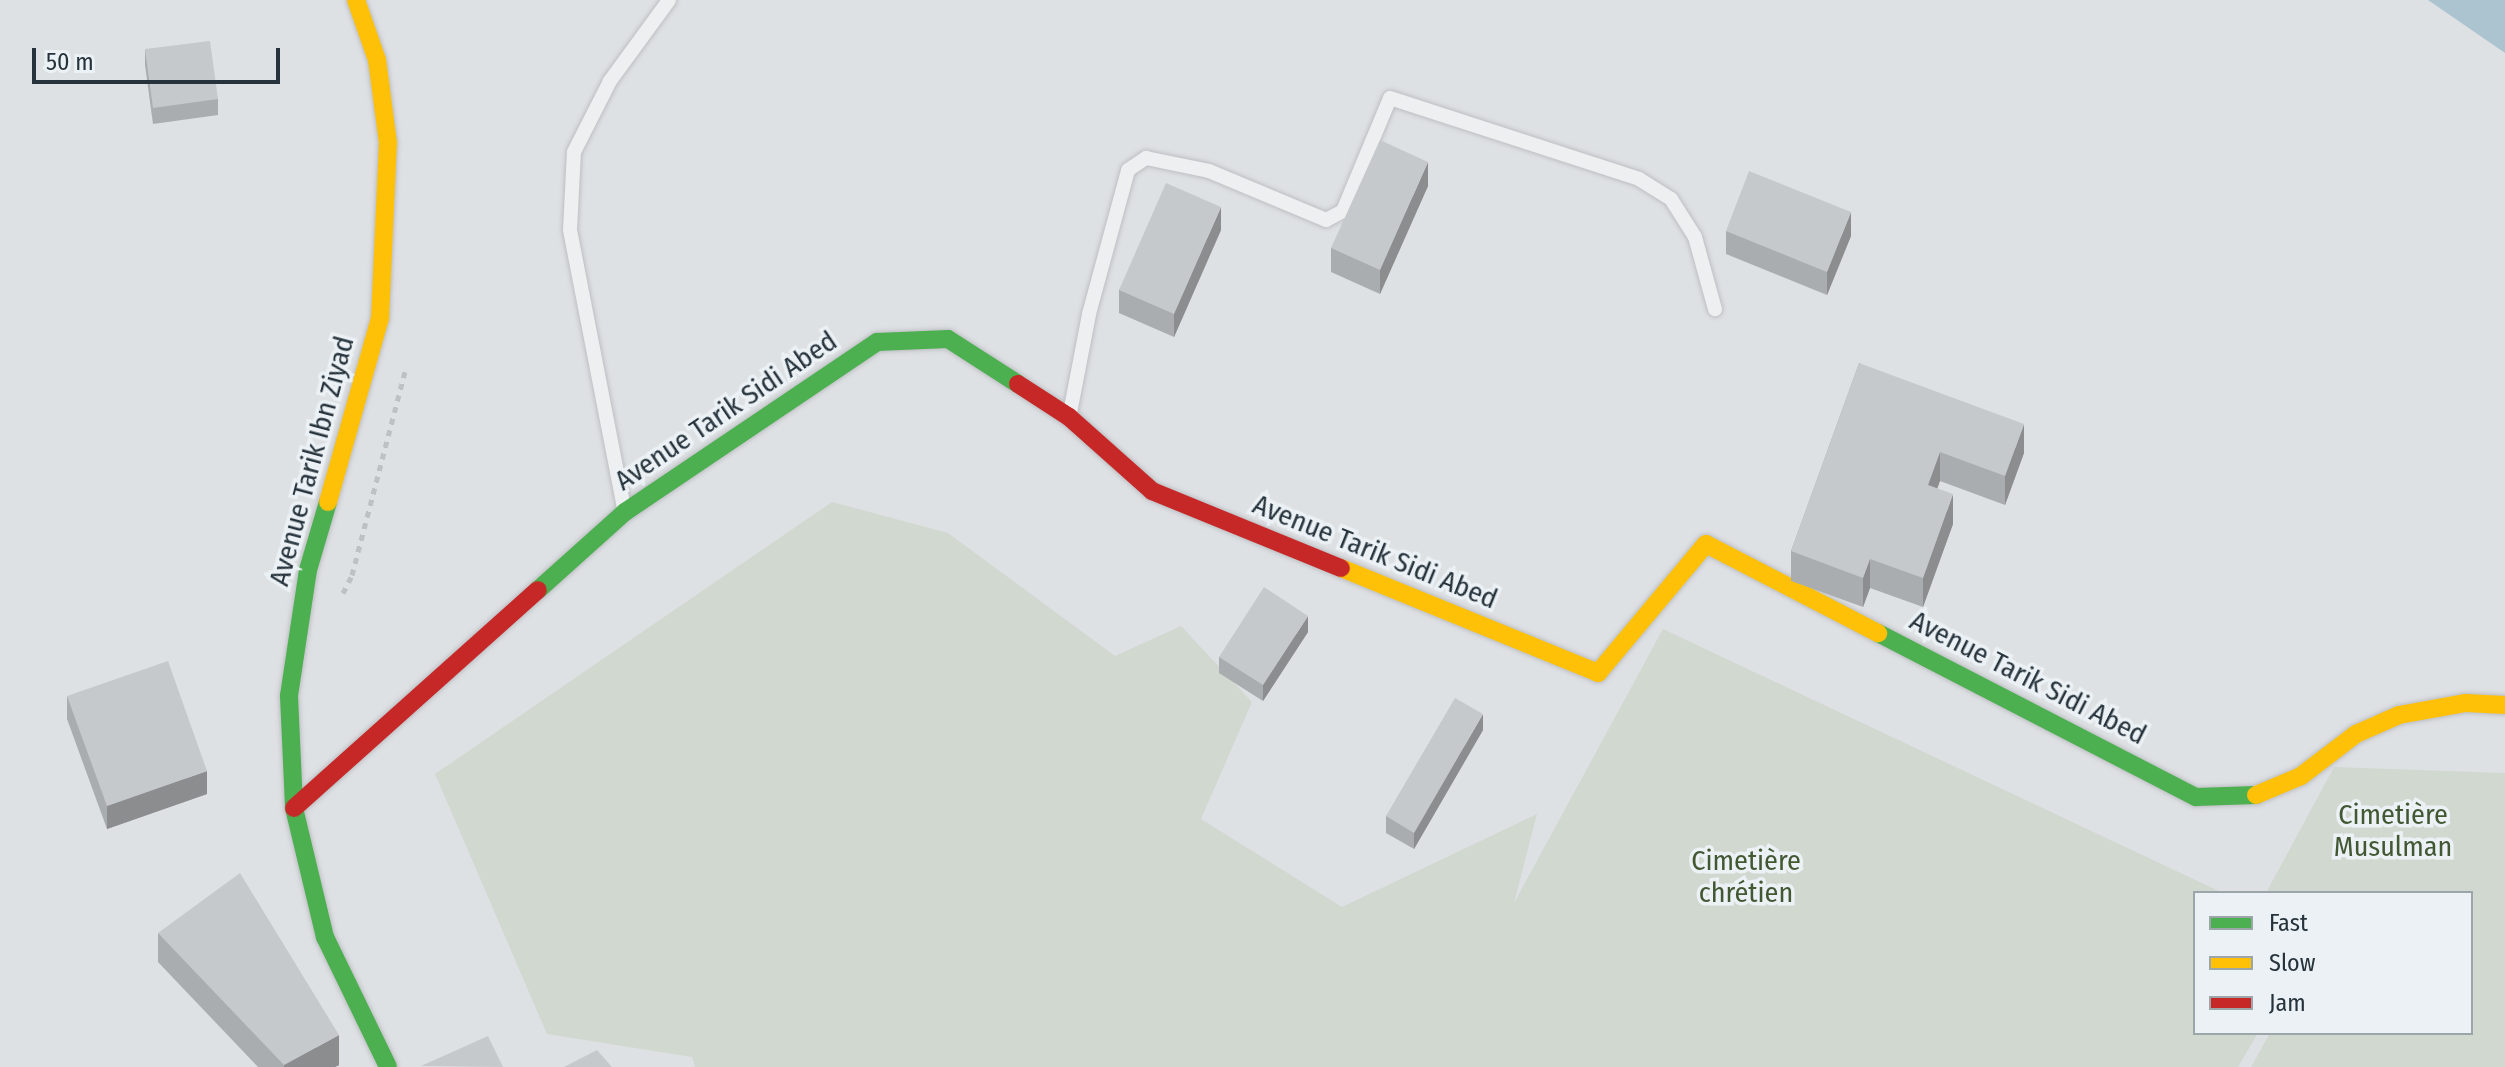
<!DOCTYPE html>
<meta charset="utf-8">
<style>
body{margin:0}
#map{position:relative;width:2505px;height:1067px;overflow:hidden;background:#dee1e4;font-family:"Fira Sans Condensed",sans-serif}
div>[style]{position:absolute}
.green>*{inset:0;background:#d1d8cf}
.water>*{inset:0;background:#acc4d0}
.path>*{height:5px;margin-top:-2.5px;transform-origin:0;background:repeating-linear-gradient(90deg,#bdc1c4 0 6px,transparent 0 12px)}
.roads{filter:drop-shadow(0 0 2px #bdbfc2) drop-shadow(0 0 2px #bdbfc2)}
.lane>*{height:14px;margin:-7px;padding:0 7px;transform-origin:7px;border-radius:7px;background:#edeff1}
.fast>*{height:18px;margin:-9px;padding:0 9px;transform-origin:9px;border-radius:9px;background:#4caf50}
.slow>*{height:18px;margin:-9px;padding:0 9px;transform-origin:9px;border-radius:9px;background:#ffc107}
.jam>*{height:18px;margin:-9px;padding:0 9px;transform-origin:9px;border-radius:9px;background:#c62828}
.wall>*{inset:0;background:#aaadaf}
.shaded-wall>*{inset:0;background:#8b8d8f}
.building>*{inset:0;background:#c6c9cc}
span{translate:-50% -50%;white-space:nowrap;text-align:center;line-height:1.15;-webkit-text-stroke:7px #ebf1f4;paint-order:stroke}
.street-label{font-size:28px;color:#26333c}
.park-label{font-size:28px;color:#425833}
.legend{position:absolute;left:2193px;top:891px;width:280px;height:144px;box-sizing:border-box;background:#ebf1f4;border:2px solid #9ca5aa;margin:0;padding:10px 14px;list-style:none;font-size:24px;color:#26333c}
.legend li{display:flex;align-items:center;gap:16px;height:40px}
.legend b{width:40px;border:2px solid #9ca5aa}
.scale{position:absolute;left:32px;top:48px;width:248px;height:36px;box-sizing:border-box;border:4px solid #26333c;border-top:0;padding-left:10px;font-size:24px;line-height:28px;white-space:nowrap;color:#26333c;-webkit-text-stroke:6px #ebf1f4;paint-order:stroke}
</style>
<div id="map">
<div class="green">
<i style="clip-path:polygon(832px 502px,948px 533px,1115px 656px,1181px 626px,1252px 702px,1201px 819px,1342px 907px,1537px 814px,1514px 903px,1663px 629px,2223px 893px,2195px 893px,2195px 1033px,2258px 1033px,2238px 1067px,695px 1067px,692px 1057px,547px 1034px,435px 774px)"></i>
<i style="clip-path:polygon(2334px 767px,2505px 773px,2505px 1067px,2251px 1067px,2270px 1033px,2471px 1033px,2471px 893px,2266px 893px)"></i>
</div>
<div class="water">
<i style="clip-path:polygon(2428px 0,2505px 0,2505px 53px)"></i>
</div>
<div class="path">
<i style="left:343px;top:593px;width:20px;rotate:-63deg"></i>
<i style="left:352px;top:575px;width:214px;rotate:-75.4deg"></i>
</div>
<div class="roads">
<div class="lane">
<i style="left:1070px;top:413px;width:101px;rotate:-79.1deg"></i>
<i style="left:1089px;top:314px;width:149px;rotate:-74.8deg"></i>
<i style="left:1128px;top:170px;width:22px;rotate:-34deg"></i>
<i style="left:1146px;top:158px;width:64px;rotate:11.7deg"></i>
<i style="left:1209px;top:171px;width:127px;rotate:22.7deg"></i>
<i style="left:1326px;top:220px;width:19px;rotate:-28deg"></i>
<i style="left:1343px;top:211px;width:122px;rotate:-67.4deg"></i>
<i style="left:1390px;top:98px;width:262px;rotate:18deg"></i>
<i style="left:1639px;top:179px;width:38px;rotate:32deg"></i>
<i style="left:1671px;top:199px;width:45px;rotate:57.7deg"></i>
<i style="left:1695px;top:237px;width:75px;rotate:74.5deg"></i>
<i style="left:624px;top:508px;width:283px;rotate:-101deg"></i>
<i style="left:570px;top:230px;width:78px;rotate:-87.1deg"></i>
<i style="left:574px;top:152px;width:80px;rotate:-63.1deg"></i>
<i style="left:610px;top:81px;width:100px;rotate:-53.9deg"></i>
</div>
<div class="fast">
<i style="left:328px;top:502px;width:71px;rotate:106.4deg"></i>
<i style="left:308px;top:570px;width:127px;rotate:98.6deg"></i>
<i style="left:289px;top:696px;width:112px;rotate:87.4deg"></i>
<i style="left:294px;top:808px;width:133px;rotate:76.5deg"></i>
<i style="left:325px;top:937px;width:144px;rotate:64.1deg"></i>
<i style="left:538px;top:590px;width:117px;rotate:-41.9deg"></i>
<i style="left:625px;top:512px;width:304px;rotate:-34deg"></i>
<i style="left:877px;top:342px;width:71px;rotate:-2.4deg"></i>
<i style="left:948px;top:339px;width:83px;rotate:32.7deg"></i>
<i style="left:1878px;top:633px;width:358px;rotate:27.3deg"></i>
<i style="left:2196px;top:797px;width:60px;rotate:-1.9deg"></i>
</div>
<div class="slow">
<i style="left:328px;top:502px;width:191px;rotate:-74.2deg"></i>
<i style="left:380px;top:318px;width:175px;rotate:-87.4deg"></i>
<i style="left:388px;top:143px;width:84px;rotate:-97.5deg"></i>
<i style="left:377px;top:60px;width:64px;rotate:-109.3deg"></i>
<i style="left:1341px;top:568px;width:278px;rotate:22.2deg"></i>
<i style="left:1598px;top:673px;width:168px;rotate:-50.1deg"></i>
<i style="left:1706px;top:544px;width:194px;rotate:27.4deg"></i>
<i style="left:2256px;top:795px;width:49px;rotate:-22.9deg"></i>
<i style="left:2301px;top:776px;width:69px;rotate:-37.4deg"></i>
<i style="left:2356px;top:734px;width:47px;rotate:-23.8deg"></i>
<i style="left:2399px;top:715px;width:68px;rotate:-10.2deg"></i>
<i style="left:2466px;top:703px;width:39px;rotate:3deg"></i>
</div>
<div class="jam">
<i style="left:1018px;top:384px;width:61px;rotate:32.9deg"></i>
<i style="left:1069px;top:417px;width:111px;rotate:41.7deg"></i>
<i style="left:1152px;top:491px;width:204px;rotate:22.2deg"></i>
<i style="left:294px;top:808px;width:327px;rotate:-41.8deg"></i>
</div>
</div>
<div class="wall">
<i style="clip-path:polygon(145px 49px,218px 99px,218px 115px,153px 124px,145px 65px)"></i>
<i style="clip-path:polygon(1428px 186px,1380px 294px,1331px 272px,1331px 248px)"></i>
<i style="clip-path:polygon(1221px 230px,1174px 337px,1119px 313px,1119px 290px)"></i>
<i style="clip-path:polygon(1726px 231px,1851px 236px,1827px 295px,1726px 254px)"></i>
<i style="clip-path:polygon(1859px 363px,2024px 453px,2005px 505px,1940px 481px,1937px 488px,1953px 524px,1923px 607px,1870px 588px,1863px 607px,1791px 581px,1791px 551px)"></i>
<i style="clip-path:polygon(1308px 632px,1263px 701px,1219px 673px,1219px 657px)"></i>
<i style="clip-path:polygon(67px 696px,207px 794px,107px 829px,67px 719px)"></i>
<i style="clip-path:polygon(1483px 730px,1414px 849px,1386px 833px,1386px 816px)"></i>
<i style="clip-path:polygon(158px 933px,339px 1065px,335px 1067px,258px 1067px,158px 962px)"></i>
</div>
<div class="shaded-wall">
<i style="clip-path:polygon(1428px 162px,1428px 186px,1380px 294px,1380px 270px)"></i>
<i style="clip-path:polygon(1221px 207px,1221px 230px,1174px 337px,1174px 314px)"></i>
<i style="clip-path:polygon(1851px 212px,1851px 236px,1827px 295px,1827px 272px)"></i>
<i style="clip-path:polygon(2024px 424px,2024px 453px,2005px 505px,2005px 476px)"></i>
<i style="clip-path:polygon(1940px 452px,1940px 481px,1928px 514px,1928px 485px)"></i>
<i style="clip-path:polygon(1953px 494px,1953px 524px,1923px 607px,1923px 578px)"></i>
<i style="clip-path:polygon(1870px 559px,1870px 588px,1863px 607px,1863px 578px)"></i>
<i style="clip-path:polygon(1308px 616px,1308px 632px,1263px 701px,1263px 685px)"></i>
<i style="clip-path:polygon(1483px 714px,1483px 730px,1414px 849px,1414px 833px)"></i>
<i style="clip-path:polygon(207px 771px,207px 794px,107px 829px,107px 806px)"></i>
<i style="clip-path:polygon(339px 1035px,339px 1065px,335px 1067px,284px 1067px,284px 1065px)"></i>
</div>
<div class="building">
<i style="clip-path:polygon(210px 41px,218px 99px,153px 108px,145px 49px)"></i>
<i style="clip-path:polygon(1380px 140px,1428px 162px,1380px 270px,1331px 248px)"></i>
<i style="clip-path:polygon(1749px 171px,1851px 212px,1827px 272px,1726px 231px)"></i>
<i style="clip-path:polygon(1166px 183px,1221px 207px,1174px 314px,1119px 290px)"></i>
<i style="clip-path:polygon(1859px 363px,2024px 424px,2005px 476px,1940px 452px,1928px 485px,1953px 494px,1923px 578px,1870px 559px,1863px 578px,1791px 551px)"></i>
<i style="clip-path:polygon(1264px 587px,1308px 616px,1263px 685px,1219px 657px)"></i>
<i style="clip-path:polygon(168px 661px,207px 771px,107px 806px,67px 696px)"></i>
<i style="clip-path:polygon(1455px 698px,1483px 714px,1414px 833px,1386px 816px)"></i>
<i style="clip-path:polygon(240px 873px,339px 1035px,284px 1065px,158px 933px)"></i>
<i style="clip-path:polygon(488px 1036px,503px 1067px,421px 1066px)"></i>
<i style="clip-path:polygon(597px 1050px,612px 1067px,564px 1067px)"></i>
</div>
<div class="street-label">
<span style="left:726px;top:411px;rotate:-34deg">Avenue Tarik Sidi Abed</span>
<span style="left:312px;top:461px;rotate:-75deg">Avenue Tarik Ibn Ziyad</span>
<span style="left:1375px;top:552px;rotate:22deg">Avenue Tarik Sidi Abed</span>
<span style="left:2028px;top:678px;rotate:27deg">Avenue Tarik Sidi Abed</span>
</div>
<div class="park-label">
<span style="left:2393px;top:831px">Cimetière<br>Musulman</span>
<span style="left:1746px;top:877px">Cimetière<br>chrétien</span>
</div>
<ul class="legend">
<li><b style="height:10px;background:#4caf50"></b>Fast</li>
<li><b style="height:10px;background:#ffc107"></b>Slow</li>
<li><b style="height:10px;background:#c62828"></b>Jam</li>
</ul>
<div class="scale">50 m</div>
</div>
